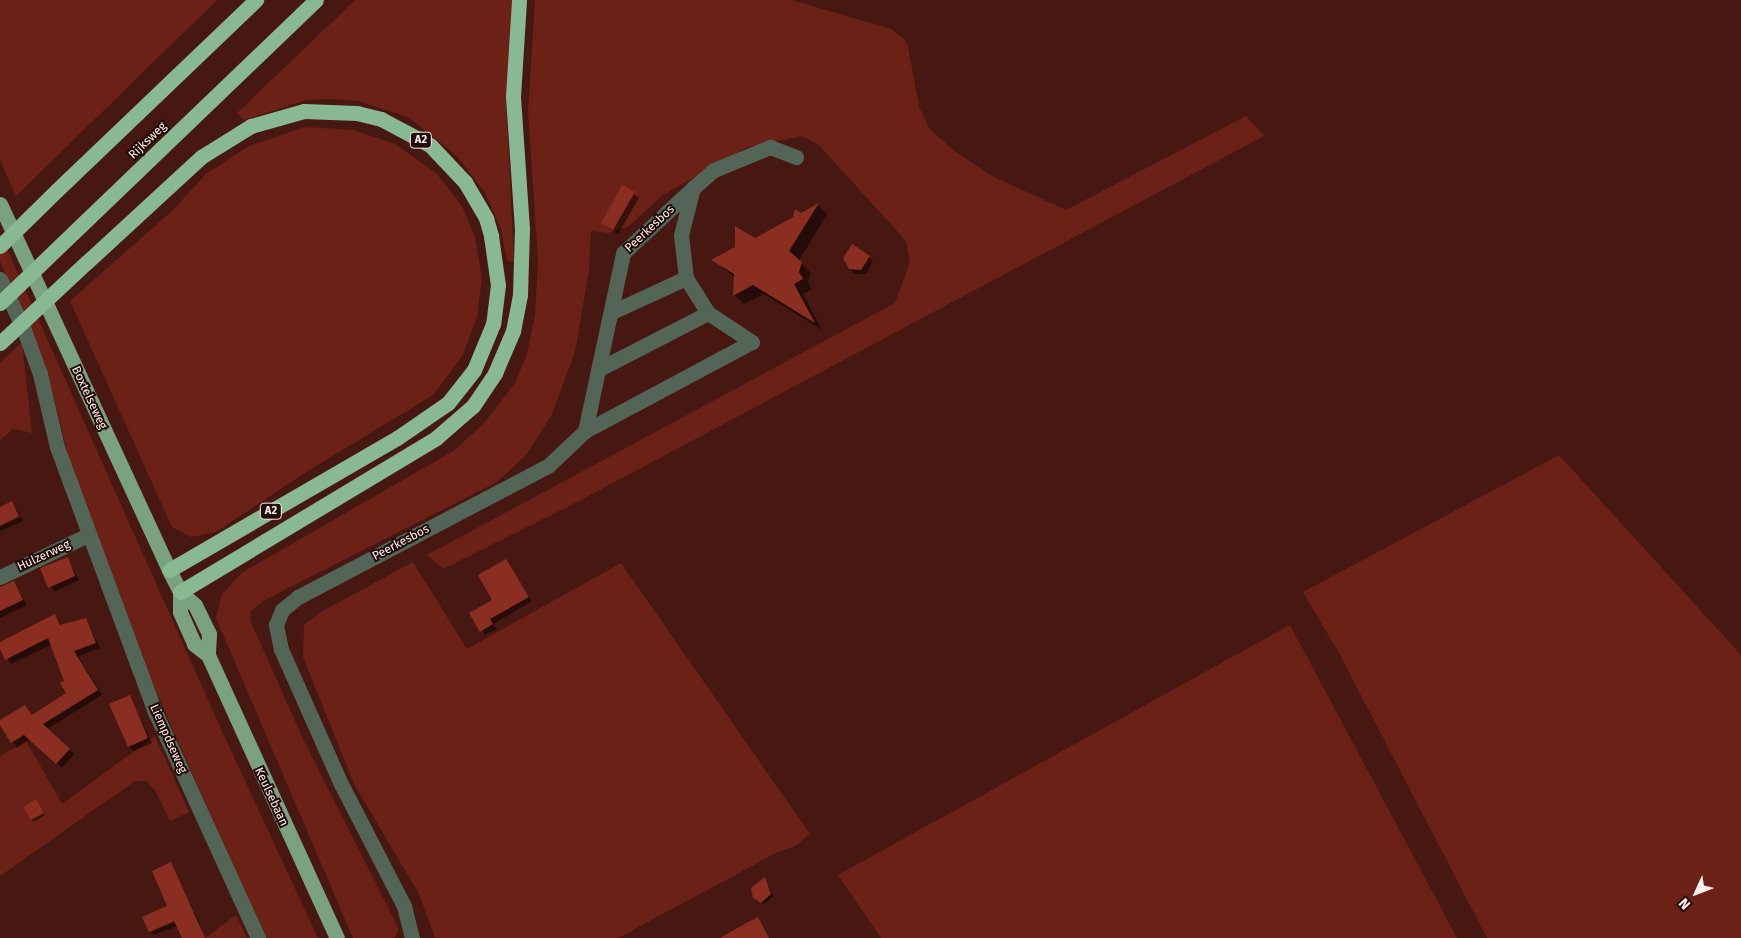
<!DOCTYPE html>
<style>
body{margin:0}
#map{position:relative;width:1741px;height:938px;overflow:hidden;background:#471811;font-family:"Fira Sans",sans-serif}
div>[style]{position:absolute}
.green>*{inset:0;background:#6c2116}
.shadow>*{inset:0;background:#0007}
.building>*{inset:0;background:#8a2e21}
.minor>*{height:15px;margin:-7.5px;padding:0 7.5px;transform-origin:7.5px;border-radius:7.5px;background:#526556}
.major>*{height:15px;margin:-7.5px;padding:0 7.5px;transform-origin:7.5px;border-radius:7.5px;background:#79a182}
.highway>*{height:15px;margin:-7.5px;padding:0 7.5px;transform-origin:7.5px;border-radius:7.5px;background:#89b993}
.highway-bridge>*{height:15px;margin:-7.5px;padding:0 7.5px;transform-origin:7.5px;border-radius:7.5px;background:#89b993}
span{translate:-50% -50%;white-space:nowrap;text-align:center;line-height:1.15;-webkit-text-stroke:4px #200b08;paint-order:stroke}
.shield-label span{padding:1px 4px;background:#200b08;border:1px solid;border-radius:4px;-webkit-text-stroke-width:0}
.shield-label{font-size:11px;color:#fcefed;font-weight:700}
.street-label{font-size:12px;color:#fcefed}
.north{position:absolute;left:1671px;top:868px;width:50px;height:50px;-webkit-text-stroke:4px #200b08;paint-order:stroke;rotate:227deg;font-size:14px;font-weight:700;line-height:20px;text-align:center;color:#fcefed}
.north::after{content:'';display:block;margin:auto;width:18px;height:22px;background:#fcefed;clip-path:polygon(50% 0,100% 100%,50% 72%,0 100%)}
</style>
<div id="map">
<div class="green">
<i style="clip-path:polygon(0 0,217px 0,16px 196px,0 160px)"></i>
<i style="clip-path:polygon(355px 0,513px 0,506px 100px,514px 262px,507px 260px,501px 229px,485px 193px,456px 155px,408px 117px,358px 101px,331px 99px,306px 100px,244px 120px,237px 113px)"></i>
<i style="clip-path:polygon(535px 0,792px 0,891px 29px,904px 39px,908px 47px,919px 106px,929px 128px,953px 150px,990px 175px,1066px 210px,1246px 116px,1264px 136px,579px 501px,443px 569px,427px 555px,895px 303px,910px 262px,906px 241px,819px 145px,802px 136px,748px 147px,663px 195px,629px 226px,608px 233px,591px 231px,589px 270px,575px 352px,551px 416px,526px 455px,497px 482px,263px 601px,251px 611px,250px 620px,303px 739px,399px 929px,395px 938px,353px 938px,216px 618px,222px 594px,243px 572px,455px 450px,485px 422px,515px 383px,527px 354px,535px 315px,538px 261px,528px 111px)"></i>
<i style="clip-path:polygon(305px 127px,353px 130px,395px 144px,436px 173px,462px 206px,475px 237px,482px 278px,477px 317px,463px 355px,433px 395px,303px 474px,216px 532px,191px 537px,172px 527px,70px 301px,173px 210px,206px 174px,247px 147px)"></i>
<i style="clip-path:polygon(0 233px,220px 727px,318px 938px,265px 938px,144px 664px,70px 463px,53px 393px,33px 333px,0 261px)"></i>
<i style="clip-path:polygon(22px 342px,32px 433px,13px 429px,0 440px,0 363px)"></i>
<i style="clip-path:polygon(1559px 455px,1741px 655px,1741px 938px,1487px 938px,1339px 653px,1303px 592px)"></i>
<i style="clip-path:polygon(413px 562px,467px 649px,621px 563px,810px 834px,795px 846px,776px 853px,618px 938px,435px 938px,419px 894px,354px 784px,303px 657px,304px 625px,319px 613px)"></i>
<i style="clip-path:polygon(1290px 625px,1457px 938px,881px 938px,838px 875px)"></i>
<i style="clip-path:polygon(155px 736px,189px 812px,170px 821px,155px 790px,146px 781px,135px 781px,0 876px,0 756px,26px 741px,62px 804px)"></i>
<i style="clip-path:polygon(236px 915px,247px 938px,205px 938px)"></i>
</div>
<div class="shadow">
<i style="clip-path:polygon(623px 187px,639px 198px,618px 234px,602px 223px)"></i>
<i style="clip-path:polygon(818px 205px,827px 214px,799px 261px,811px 273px,808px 282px,812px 289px,803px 294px,822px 330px,764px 294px,744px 304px,734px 295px,735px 278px,713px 260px)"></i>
<i style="clip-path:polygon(869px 257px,873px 261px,866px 274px,854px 274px,850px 269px)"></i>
<i style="clip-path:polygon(12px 502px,20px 515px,0 523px,0 508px)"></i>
<i style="clip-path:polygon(21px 517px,23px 521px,0 531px,0 526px)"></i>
<i style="clip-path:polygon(67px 559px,79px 580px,54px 592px,42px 569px)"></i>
<i style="clip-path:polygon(506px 560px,532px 601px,493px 624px,497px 629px,485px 635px,471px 614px,494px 600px)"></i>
<i style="clip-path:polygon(13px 582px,27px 605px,0 618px,0 589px)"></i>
<i style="clip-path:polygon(55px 615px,62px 626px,86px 620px,100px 648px,78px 656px,102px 695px,47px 729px,74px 754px,62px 768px,30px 739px,17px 748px,0 723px,25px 706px,33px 716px,68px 693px,52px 644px,11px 664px,0 646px)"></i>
<i style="clip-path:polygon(129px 696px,152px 743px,134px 751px,129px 747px)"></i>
<i style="clip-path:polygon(37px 802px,45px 815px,33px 822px,32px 820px)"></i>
<i style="clip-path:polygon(170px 864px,200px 924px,183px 932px,177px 926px,154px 935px,151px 932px,180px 920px,169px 907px)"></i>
<i style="clip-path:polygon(765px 879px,773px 896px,764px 904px,757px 900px)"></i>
</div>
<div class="building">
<i style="clip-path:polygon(622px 185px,635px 192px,613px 230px,601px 223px)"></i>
<i style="clip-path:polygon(819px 203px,789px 251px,802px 262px,799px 272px,803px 279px,794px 284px,815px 323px,753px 285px,733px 296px,734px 274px,711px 260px,735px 247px,735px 226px,755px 238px,793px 217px,795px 209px,801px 213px)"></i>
<i style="clip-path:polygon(852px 244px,870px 256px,861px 270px,849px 269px,843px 258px)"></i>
<i style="clip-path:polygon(12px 501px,19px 516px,0 526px,0 507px)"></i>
<i style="clip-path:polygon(68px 557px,75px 576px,48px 588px,40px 568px)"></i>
<i style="clip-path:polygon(506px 559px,529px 597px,490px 619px,493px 624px,480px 632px,469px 613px,492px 600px,478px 575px)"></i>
<i style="clip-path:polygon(14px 581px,23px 600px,0 611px,0 587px)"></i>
<i style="clip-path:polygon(55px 614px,60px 625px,86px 618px,96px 643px,74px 651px,98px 690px,43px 724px,70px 749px,56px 764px,24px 735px,11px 743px,0 725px,0 720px,25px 705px,32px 715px,66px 693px,60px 683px,64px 681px,48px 638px,5px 660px,0 649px,0 642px)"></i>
<i style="clip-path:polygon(130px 695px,148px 738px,128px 747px,109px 704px)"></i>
<i style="clip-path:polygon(36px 799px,44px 813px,31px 820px,23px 807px)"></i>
<i style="clip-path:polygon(171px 862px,205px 938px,182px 938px,174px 921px,149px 932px,142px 917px,167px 906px,152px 871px)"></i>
<i style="clip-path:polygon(765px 877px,771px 894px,761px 903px,753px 898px,751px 888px)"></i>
<i style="clip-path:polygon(758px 917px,769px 938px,720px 938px,748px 922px)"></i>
</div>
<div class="minor">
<i style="left:0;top:279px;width:56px;rotate:64.8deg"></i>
<i style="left:24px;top:330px;width:47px;rotate:70deg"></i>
<i style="left:40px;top:374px;width:75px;rotate:76.9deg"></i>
<i style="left:57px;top:447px;width:285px;rotate:69.7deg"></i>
<i style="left:156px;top:714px;width:246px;rotate:65.5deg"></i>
<i style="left:612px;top:312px;width:81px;rotate:-24.7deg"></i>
<i style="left:601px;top:368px;width:120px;rotate:-27.2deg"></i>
<i style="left:585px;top:431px;width:189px;rotate:-28.1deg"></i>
<i style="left:752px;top:342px;width:53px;rotate:-146.6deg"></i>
<i style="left:708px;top:313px;width:41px;rotate:-122.2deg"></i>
<i style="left:686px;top:278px;width:43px;rotate:-96.6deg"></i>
<i style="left:681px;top:235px;width:49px;rotate:-75.7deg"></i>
<i style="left:693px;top:188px;width:28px;rotate:-41deg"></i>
<i style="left:714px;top:170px;width:61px;rotate:-22.3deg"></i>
<i style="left:770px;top:147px;width:28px;rotate:21deg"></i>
<i style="left:0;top:577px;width:98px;rotate:-25.5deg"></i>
<i style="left:412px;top:938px;width:33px;rotate:-104deg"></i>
<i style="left:404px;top:906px;width:137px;rotate:-117.3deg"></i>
<i style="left:341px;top:784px;width:148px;rotate:-114deg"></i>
<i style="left:281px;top:649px;width:25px;rotate:-102deg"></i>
<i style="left:276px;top:625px;width:16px;rotate:-68deg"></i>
<i style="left:282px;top:610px;width:21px;rotate:-39deg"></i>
<i style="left:298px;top:597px;width:284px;rotate:-27.7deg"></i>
<i style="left:549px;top:465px;width:50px;rotate:-43.4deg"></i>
<i style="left:585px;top:431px;width:182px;rotate:-77.9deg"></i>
<i style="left:623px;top:253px;width:96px;rotate:-42.9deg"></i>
</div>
<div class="major">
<i style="left:0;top:204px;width:403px;rotate:65.2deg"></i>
<i style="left:169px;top:570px;width:25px;rotate:63deg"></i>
<i style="left:180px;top:592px;width:20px;rotate:41deg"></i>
<i style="left:195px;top:605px;width:32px;rotate:64deg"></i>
<i style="left:209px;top:634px;width:21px;rotate:93deg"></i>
<i style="left:180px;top:592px;width:20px;rotate:90deg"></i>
<i style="left:180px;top:612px;width:35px;rotate:66deg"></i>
<i style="left:194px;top:644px;width:18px;rotate:38deg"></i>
<i style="left:208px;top:655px;width:311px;rotate:65.5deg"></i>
</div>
<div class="highway">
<i style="left:56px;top:191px;width:277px;rotate:-43.7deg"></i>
<i style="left:74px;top:232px;width:335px;rotate:-43.8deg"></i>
<i style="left:87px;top:262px;width:155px;rotate:-42.6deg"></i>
<i style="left:201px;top:157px;width:59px;rotate:-31.8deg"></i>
<i style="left:251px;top:126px;width:55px;rotate:-15.8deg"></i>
<i style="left:304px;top:111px;width:53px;rotate:2.2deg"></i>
<i style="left:357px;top:113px;width:25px;rotate:14deg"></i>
<i style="left:381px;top:119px;width:55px;rotate:28deg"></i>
<i style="left:430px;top:145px;width:51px;rotate:46.6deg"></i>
<i style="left:465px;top:182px;width:42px;rotate:59.7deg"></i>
<i style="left:486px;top:218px;width:19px;rotate:74deg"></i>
<i style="left:491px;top:236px;width:49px;rotate:81.9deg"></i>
<i style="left:498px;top:285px;width:39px;rotate:97deg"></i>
<i style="left:493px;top:324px;width:50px;rotate:112.4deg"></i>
<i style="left:474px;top:370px;width:42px;rotate:128.2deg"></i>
<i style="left:448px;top:403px;width:62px;rotate:145.5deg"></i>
<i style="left:397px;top:438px;width:263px;rotate:149.9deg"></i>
<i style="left:180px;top:592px;width:299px;rotate:-31deg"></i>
<i style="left:436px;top:438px;width:49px;rotate:-40.9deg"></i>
<i style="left:473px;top:406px;width:40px;rotate:-56deg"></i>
<i style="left:495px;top:373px;width:46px;rotate:-66.8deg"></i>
<i style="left:513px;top:331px;width:37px;rotate:-79deg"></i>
<i style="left:520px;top:295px;width:66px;rotate:-88.3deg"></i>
<i style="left:522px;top:229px;width:133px;rotate:-93.9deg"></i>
<i style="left:513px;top:96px;width:96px;rotate:-86.4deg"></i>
</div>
<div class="highway-bridge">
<i style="left:0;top:246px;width:78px;rotate:-44.5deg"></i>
<i style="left:0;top:303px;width:103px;rotate:-43.8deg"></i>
<i style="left:0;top:343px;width:119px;rotate:-43deg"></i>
</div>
<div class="shield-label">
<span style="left:421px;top:140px">A2</span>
<span style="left:271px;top:511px">A2</span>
</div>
<div class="street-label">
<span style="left:148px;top:141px;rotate:-44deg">Rijksweg</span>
<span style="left:650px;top:229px;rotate:-43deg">Peerkesbos</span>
<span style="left:89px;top:398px;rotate:65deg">Boxtelseweg</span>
<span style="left:401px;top:543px;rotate:-28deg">Peerkesbos</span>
<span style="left:44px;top:556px;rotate:-25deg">Hulzerweg</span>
<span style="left:168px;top:739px;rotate:66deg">Liempdseweg</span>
<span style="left:271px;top:797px;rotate:65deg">Keulsebaan</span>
</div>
<div class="north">N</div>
</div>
